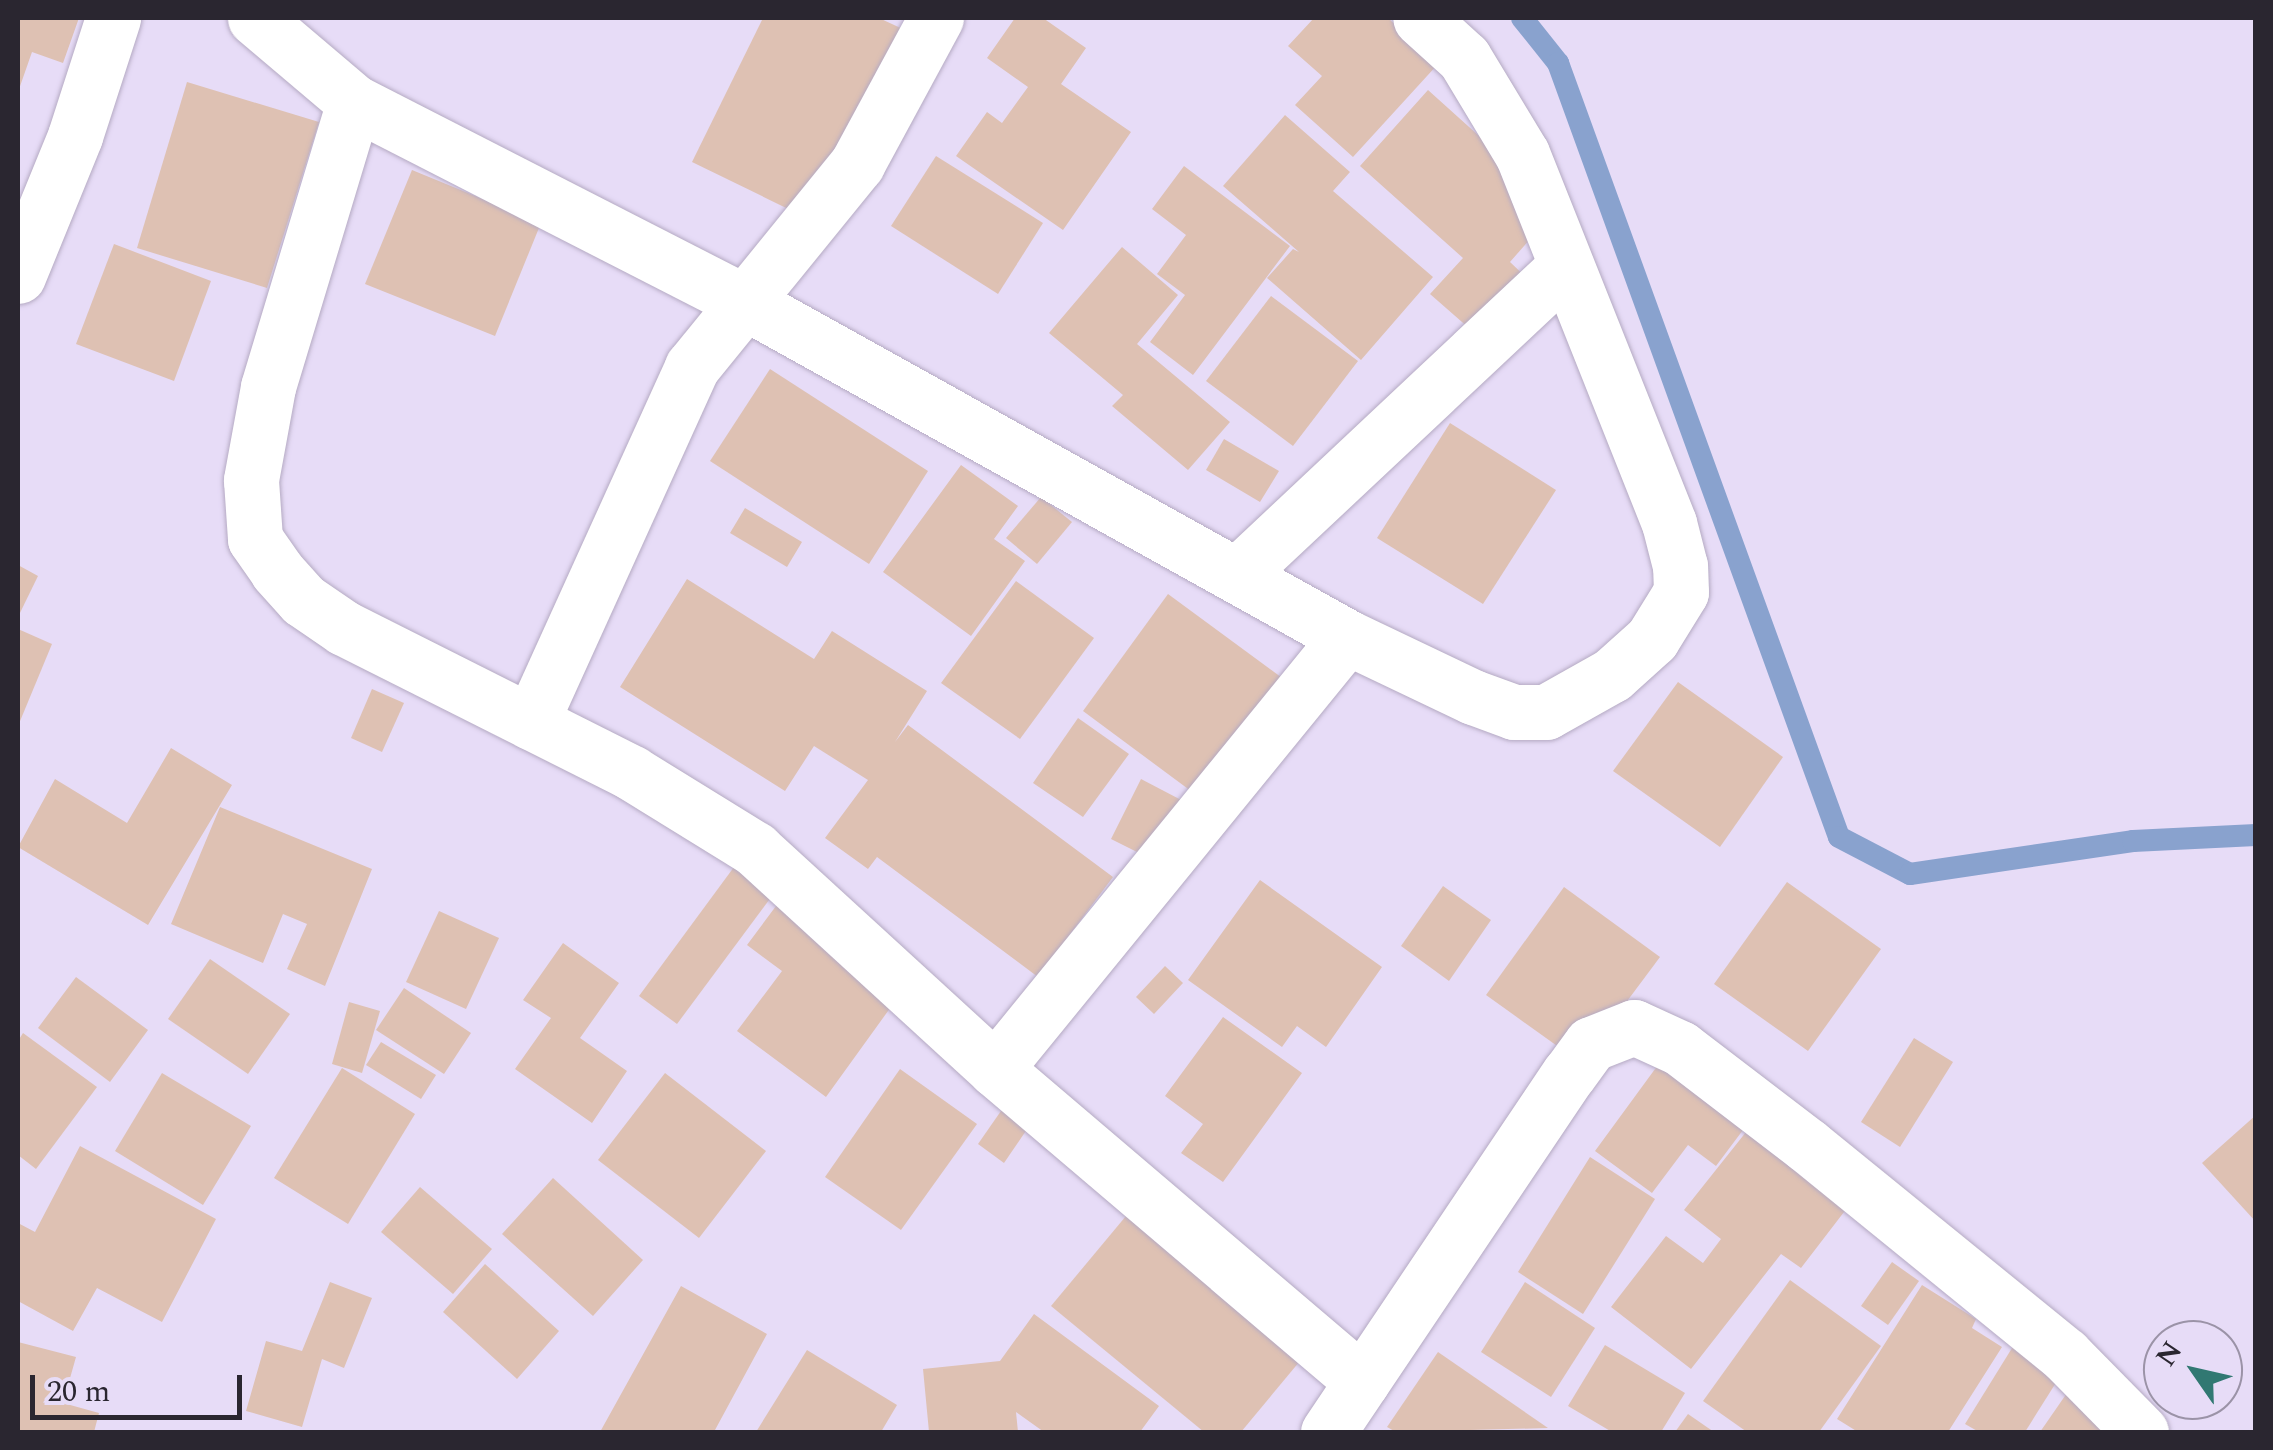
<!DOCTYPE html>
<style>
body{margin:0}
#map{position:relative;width:2273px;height:1450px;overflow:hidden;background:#e7dcf7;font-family:Spectral,serif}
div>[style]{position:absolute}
.stream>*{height:22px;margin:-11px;padding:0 11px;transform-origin:11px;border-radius:11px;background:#89a2ce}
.building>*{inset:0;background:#dec1b3}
.roads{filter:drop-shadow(0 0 2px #b5aac3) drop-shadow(0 0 2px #b5aac3)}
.minor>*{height:55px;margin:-27.5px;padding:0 27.5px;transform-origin:27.5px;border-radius:27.5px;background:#fff}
span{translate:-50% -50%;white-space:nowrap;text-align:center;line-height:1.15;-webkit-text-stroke:8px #e7dcf7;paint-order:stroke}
.frame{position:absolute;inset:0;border:20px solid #2a2630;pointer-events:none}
.north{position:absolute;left:2143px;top:1320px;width:100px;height:100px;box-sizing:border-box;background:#e7dcf7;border:2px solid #9b93a7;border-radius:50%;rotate:304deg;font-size:28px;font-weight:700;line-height:40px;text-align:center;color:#2a2630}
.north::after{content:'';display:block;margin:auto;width:35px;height:45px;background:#317872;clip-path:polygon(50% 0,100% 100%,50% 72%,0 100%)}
.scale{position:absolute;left:30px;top:1375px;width:212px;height:45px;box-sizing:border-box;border:5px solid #2a2630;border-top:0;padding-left:12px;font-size:30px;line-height:35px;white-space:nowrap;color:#2a2630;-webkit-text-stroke:8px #e7dcf7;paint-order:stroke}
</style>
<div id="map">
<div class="stream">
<i style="left:1522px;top:18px;width:58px;rotate:51.3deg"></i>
<i style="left:1558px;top:63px;width:823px;rotate:70.05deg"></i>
<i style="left:1839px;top:837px;width:80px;rotate:27.5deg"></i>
<i style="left:1910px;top:874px;width:225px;rotate:-8.4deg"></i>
<i style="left:2133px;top:841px;width:123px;rotate:-2.8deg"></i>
</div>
<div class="building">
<i style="clip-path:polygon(18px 18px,79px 18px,63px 63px,32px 52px,18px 92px)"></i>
<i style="clip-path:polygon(763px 18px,879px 18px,907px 31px,815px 222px,692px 162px)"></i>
<i style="clip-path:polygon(1015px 18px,1043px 18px,1086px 48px,1061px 84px,1131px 132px,1063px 230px,956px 156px,987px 112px,1002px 123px,1028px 87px,987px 58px)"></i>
<i style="clip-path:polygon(1314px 18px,1388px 18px,1438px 64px,1353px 157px,1295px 105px,1322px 76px,1288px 46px)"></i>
<i style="clip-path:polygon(187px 82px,319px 122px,267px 288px,137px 248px)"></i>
<i style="clip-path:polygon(1428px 90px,1558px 207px,1510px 262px,1529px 280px,1478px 336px,1430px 294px,1463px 258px,1360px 166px)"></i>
<i style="clip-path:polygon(1285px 115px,1350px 172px,1333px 191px,1433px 277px,1361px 360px,1267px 278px,1293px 249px,1299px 252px,1223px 186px)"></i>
<i style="clip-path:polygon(936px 156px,1043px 223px,998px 294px,891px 226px)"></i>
<i style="clip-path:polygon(1184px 166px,1290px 246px,1193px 375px,1150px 342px,1185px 295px,1157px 274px,1186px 235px,1152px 209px)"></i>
<i style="clip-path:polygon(412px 170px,541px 223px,495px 336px,365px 284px)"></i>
<i style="clip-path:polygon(114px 244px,211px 281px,174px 381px,76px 344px)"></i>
<i style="clip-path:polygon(1122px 247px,1178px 295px,1137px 344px,1230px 422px,1188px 470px,1112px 406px,1123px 395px,1049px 333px)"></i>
<i style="clip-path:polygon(1271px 296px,1358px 361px,1293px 446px,1206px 381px)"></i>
<i style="clip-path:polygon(770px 369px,928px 471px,869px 564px,710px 461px)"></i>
<i style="clip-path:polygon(1450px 423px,1556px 490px,1483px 604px,1377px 538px)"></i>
<i style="clip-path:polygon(1224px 439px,1279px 471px,1260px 502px,1206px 470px)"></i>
<i style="clip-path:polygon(961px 465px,1018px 506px,994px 539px,1025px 561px,971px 636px,883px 572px)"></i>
<i style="clip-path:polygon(1041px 497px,1072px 522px,1037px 564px,1006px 538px)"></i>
<i style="clip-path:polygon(745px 508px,802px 542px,787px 567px,730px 533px)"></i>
<i style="clip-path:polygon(18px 565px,38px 576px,18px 617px)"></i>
<i style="clip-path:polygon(687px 579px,814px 659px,832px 631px,927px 691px,895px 742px,908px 725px,1113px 877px,1038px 977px,877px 857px,868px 869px,825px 838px,868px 780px,814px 746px,785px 791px,620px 687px)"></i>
<i style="clip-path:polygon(1016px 581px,1094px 638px,1020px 739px,941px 683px)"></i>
<i style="clip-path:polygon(1168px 594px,1285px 680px,1199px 797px,1083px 711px)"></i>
<i style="clip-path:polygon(18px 629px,52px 644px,18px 726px)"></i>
<i style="clip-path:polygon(1678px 682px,1783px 757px,1720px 847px,1613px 771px)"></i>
<i style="clip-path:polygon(372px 689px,404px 703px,382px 752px,351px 738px)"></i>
<i style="clip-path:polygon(1078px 718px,1129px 754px,1083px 817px,1033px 783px)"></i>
<i style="clip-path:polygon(171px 748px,232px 785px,148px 925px,18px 847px,55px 779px,127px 823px)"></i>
<i style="clip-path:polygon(1141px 779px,1185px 802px,1155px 861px,1111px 839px)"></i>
<i style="clip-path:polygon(220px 807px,372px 869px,325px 986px,287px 969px,307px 924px,283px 914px,263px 963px,171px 924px)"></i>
<i style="clip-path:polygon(734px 867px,772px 896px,677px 1024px,639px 996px)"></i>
<i style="clip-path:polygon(1260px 880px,1382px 967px,1326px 1047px,1297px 1026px,1282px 1047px,1188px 980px)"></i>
<i style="clip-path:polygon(1787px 882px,1881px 949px,1808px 1051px,1714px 984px)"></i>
<i style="clip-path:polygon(1443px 886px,1491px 920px,1449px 981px,1401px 946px)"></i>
<i style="clip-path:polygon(1564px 887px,1660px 957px,1581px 1063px,1486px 995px)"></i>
<i style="clip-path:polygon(779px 902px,901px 993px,826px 1097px,737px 1031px,782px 971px,747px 945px)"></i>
<i style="clip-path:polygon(439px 911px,499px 938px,466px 1009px,406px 982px)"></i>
<i style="clip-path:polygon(563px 943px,619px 983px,580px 1038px,627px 1071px,592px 1123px,515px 1069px,551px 1018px,523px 1000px)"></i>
<i style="clip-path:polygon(210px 959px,290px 1014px,248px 1074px,168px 1019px)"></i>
<i style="clip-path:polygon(1165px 966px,1183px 983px,1154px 1014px,1136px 997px)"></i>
<i style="clip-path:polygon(76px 977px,148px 1030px,110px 1082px,38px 1028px)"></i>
<i style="clip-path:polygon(404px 988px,471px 1033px,444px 1074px,376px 1030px)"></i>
<i style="clip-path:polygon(349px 1002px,380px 1011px,362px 1073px,332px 1064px)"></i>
<i style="clip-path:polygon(1223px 1017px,1302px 1073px,1223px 1182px,1181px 1153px,1203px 1124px,1165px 1096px)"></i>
<i style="clip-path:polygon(23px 1033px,97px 1087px,36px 1169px,18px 1155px,18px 1041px)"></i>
<i style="clip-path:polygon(1914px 1038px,1953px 1062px,1900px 1147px,1861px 1122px)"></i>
<i style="clip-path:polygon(381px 1042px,436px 1075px,421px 1099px,366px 1065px)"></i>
<i style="clip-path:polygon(1666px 1054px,1752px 1118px,1716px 1166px,1688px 1145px,1652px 1193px,1595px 1151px)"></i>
<i style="clip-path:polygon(342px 1068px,415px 1114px,348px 1224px,274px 1178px)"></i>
<i style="clip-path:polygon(900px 1069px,977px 1124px,901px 1230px,825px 1177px)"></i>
<i style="clip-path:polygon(162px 1073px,251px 1126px,203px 1205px,115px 1151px)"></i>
<i style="clip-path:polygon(665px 1073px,766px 1151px,699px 1238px,598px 1160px)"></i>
<i style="clip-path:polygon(1010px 1098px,1036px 1116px,1004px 1163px,978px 1144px)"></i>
<i style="clip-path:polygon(2256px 1115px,2256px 1222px,2202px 1163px)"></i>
<i style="clip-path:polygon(1754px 1122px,1854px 1199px,1801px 1268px,1781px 1254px,1691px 1369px,1611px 1307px,1666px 1236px,1703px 1263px,1721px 1239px,1684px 1210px)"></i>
<i style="clip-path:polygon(80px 1146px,216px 1219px,162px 1322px,97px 1288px,73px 1331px,18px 1301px,18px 1223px,35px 1232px)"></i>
<i style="clip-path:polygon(1590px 1157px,1655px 1199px,1583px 1314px,1518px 1272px)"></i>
<i style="clip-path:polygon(553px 1178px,643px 1260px,593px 1316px,502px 1234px)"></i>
<i style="clip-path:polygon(420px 1187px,492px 1249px,453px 1294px,381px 1232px)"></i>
<i style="clip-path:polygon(1136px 1204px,1310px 1349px,1241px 1432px,1204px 1432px,1051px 1306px)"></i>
<i style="clip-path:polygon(1892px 1262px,1919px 1281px,1888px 1325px,1861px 1306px)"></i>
<i style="clip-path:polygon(485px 1264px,559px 1331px,517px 1379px,443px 1312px)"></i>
<i style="clip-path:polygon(1790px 1280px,1881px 1346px,1819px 1432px,1747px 1432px,1703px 1401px)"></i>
<i style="clip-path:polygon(330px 1282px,372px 1298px,344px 1368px,322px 1359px,302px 1427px,246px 1411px,266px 1341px,302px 1351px)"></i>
<i style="clip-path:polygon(1525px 1282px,1595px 1328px,1551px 1397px,1481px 1352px)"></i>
<i style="clip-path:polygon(1922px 1285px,1976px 1319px,1972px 1328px,2002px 1347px,1948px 1432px,1858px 1432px,1837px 1419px)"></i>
<i style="clip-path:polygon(681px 1286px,767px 1334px,715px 1430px,720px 1432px,600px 1432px)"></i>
<i style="clip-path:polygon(1034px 1314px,1159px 1406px,1140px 1432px,1044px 1432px,1016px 1412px,1018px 1432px,929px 1432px,923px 1369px,1000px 1361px)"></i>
<i style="clip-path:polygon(2017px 1340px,2064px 1370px,2025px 1432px,1979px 1432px,1965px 1424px)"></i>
<i style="clip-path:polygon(18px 1342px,76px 1357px,63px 1403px,99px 1413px,94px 1432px,18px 1432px)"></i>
<i style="clip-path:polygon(1605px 1345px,1685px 1393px,1661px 1432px,1612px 1432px,1568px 1406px)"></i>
<i style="clip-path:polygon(807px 1350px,897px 1405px,881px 1432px,756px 1432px)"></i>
<i style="clip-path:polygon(1438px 1352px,1548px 1428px,1396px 1432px,1387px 1427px)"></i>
<i style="clip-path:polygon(2076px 1380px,2103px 1432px,2040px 1432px)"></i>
<i style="clip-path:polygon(1688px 1414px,1714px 1432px,1675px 1432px)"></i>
</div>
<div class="roads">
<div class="minor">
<i style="left:255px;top:18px;width:130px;rotate:40.3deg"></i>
<i style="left:354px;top:102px;width:435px;rotate:27.1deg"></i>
<i style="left:741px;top:300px;width:693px;rotate:29.08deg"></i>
<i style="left:1347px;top:637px;width:140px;rotate:25.5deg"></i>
<i style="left:1473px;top:697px;width:44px;rotate:20.1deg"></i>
<i style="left:1514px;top:712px;width:32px"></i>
<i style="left:1546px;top:712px;width:76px;rotate:-29.3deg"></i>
<i style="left:1612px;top:675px;width:54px;rotate:-42deg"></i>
<i style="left:1652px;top:639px;width:55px;rotate:-58.3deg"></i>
<i style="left:1681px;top:592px;width:26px;rotate:-92deg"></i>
<i style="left:1680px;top:566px;width:44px;rotate:-104.3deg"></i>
<i style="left:1669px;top:523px;width:397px;rotate:-111.7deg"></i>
<i style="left:1522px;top:154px;width:112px;rotate:-121.1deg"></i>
<i style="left:1464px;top:58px;width:59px;rotate:-137.7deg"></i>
<i style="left:354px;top:102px;width:298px;rotate:106.8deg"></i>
<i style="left:268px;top:387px;width:95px;rotate:100.4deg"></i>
<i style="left:251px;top:480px;width:59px;rotate:86.1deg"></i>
<i style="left:255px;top:539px;width:39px;rotate:55deg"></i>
<i style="left:277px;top:571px;width:39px;rotate:48deg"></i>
<i style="left:303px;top:600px;width:50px;rotate:34.3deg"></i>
<i style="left:344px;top:628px;width:322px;rotate:26.7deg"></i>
<i style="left:632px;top:773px;width:145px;rotate:31.7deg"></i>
<i style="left:755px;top:849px;width:326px;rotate:42.5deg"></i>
<i style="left:995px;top:1069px;width:482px;rotate:40.4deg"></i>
<i style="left:18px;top:276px;width:151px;rotate:-67.8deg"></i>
<i style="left:75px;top:136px;width:124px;rotate:-72.1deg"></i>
<i style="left:1238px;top:574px;width:450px;rotate:-43.2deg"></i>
<i style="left:531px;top:722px;width:390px;rotate:-65.6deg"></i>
<i style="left:692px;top:367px;width:262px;rotate:-50.9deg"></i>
<i style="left:857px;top:164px;width:166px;rotate:-61.6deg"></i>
<i style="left:995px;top:1069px;width:557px;rotate:-50.83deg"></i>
<i style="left:1328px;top:1432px;width:432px;rotate:-56.1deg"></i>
<i style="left:1569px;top:1074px;width:37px;rotate:-54deg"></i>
<i style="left:1591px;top:1044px;width:46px;rotate:-21.6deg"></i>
<i style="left:1634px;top:1027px;width:51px;rotate:24.5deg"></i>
<i style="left:1680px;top:1048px;width:161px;rotate:37.4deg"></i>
<i style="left:1808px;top:1146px;width:331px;rotate:39.1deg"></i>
<i style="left:2065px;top:1355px;width:108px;rotate:45.4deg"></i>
</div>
</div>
<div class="frame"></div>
<div class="north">N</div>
<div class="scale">20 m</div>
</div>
